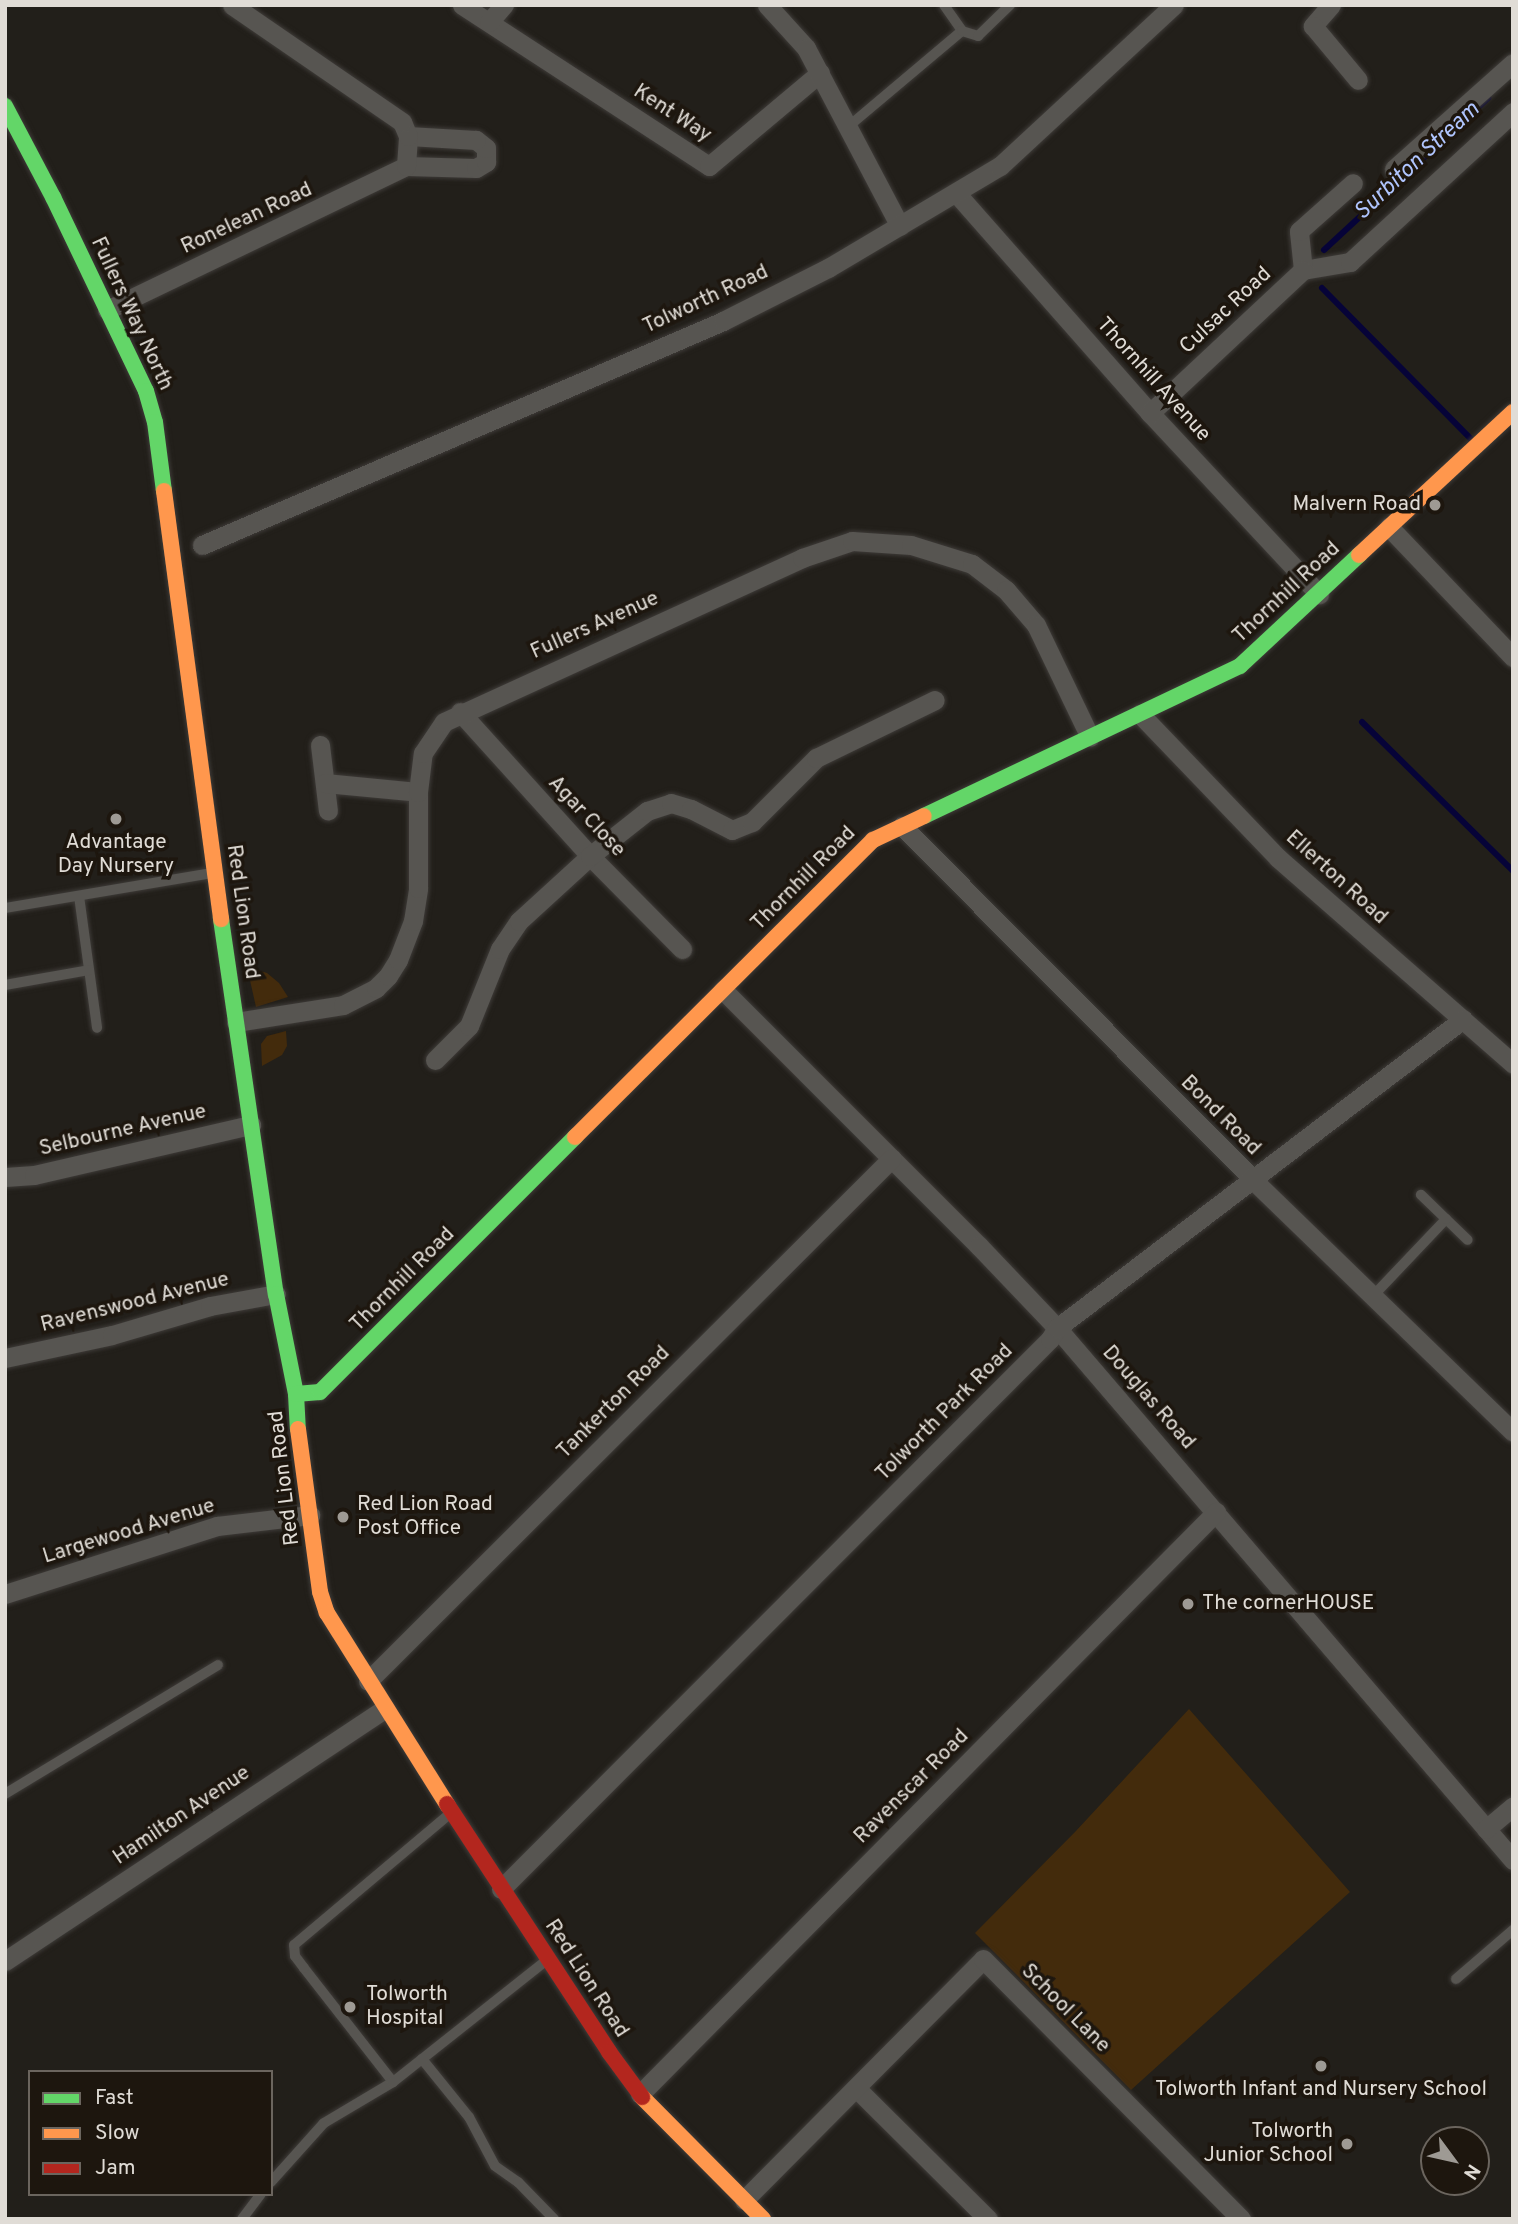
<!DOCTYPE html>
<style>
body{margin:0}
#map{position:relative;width:1518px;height:2224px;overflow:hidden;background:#221f1a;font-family:Overpass,sans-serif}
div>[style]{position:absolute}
.green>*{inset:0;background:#432b0c}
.stream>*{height:6px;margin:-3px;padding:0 3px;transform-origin:3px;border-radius:3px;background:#060338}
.roads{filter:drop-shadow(0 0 2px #3e3b38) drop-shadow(0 0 2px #3e3b38)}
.lane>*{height:10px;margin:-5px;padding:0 5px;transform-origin:5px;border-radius:5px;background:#575551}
.street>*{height:19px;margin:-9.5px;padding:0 9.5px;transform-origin:9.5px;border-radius:9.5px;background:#575551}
.fast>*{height:16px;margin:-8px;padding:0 8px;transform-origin:8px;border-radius:8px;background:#63d668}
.slow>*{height:16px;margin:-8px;padding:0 8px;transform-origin:8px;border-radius:8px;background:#ff974d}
.jam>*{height:16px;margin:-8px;padding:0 8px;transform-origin:8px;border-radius:8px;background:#b3261e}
.dots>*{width:19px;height:19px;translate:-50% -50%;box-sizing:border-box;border:4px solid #1d160e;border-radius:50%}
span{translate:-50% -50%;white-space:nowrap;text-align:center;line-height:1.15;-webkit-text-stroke:7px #1d160e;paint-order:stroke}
.street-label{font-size:21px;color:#e0dcd6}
.poi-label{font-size:21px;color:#e0dcd6}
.right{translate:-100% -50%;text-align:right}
.left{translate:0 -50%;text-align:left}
.water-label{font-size:23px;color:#b0c5fe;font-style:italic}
.frame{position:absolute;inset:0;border:7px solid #e0dcd6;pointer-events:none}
.legend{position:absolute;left:28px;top:2070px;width:245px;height:126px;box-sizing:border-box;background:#1d160e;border:2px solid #6b655e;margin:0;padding:9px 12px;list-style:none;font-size:21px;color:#e0dcd6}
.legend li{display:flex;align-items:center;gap:14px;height:35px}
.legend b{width:35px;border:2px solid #6b655e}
.north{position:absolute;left:1420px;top:2126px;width:70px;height:70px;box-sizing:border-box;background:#1d160e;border:2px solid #6b655e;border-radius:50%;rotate:123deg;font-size:19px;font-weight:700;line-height:28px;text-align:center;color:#e0dcd6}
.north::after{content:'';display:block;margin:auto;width:24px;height:32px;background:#9e9a94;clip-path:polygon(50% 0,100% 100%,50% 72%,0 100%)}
</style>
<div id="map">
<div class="green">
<i style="clip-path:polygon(247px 967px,267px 973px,279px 983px,288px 997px,256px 1007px)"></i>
<i style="clip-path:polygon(286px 1031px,287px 1046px,282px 1055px,262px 1066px,261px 1044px,267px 1036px)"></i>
<i style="clip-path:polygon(1189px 1709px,1350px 1892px,1131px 2090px,975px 1933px,1075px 1832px)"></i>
</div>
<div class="stream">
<i style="left:1324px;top:250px;width:224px;rotate:-42.8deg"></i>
<i style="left:1322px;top:288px;width:212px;rotate:45.4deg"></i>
<i style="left:1362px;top:722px;width:212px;rotate:44.6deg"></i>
</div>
<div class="roads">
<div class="lane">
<i style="left:944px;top:5px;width:32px;rotate:55deg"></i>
<i style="left:849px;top:126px;width:148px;rotate:-40.1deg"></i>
<i style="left:962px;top:31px;width:17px;rotate:17deg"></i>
<i style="left:978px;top:36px;width:45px;rotate:-44.1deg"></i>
<i style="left:79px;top:896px;width:133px;rotate:82.2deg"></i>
<i style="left:5px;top:908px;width:211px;rotate:-9.6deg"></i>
<i style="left:5px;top:985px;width:85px;rotate:-10.1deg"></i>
<i style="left:1446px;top:1219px;width:30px;rotate:44deg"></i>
<i style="left:1373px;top:1296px;width:106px;rotate:-46.5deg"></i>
<i style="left:1446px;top:1219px;width:35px;rotate:-136deg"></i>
<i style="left:5px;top:1794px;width:249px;rotate:-31.2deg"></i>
<i style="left:1456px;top:1979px;width:75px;rotate:-40.7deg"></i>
<i style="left:422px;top:2059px;width:75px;rotate:51deg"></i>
<i style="left:469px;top:2117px;width:55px;rotate:62deg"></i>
<i style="left:495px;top:2166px;width:28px;rotate:35deg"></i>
<i style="left:518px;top:2182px;width:52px;rotate:45.8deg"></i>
<i style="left:393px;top:2082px;width:145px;rotate:-128deg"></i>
<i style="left:304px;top:1968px;width:15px;rotate:-127deg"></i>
<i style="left:295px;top:1956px;width:11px;rotate:-95deg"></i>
<i style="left:294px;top:1945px;width:207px;rotate:-40.1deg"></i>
<i style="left:271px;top:2182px;width:79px;rotate:-48.1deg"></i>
<i style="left:324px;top:2123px;width:80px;rotate:-30.7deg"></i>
<i style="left:393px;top:2082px;width:196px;rotate:-38.4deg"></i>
<i style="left:242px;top:2219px;width:31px;rotate:-53deg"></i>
</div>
<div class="street">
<i style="left:462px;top:5px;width:295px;rotate:33.1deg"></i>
<i style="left:709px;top:166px;width:145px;rotate:-40deg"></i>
<i style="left:767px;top:5px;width:58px;rotate:47.8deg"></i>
<i style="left:806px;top:48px;width:201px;rotate:62.2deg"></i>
<i style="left:1331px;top:5px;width:28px;rotate:131deg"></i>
<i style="left:1313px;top:26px;width:70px;rotate:50.2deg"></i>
<i style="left:489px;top:22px;width:23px;rotate:-49deg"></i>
<i style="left:406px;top:166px;width:70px;rotate:1.6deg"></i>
<i style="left:476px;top:168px;width:12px;rotate:-31deg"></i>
<i style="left:486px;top:162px;width:14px;rotate:-90deg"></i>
<i style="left:486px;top:148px;width:13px;rotate:-141deg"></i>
<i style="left:476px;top:140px;width:68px;rotate:-176.6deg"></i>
<i style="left:1394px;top:169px;width:159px;rotate:-41.7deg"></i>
<i style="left:957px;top:194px;width:292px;rotate:48.6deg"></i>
<i style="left:1150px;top:413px;width:248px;rotate:47deg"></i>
<i style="left:1303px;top:270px;width:48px;rotate:-9.7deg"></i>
<i style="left:1350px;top:262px;width:222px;rotate:-42.6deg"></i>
<i style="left:1303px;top:270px;width:39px;rotate:-96deg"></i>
<i style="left:1299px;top:231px;width:72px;rotate:-41.6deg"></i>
<i style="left:107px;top:310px;width:332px;rotate:-25.7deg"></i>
<i style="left:406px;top:166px;width:30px;rotate:-86deg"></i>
<i style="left:408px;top:136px;width:15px;rotate:-113deg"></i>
<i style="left:402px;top:122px;width:206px;rotate:-145.5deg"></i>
<i style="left:1150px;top:413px;width:209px;rotate:-43.1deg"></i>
<i style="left:1389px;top:527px;width:180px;rotate:46.4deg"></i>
<i style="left:202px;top:545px;width:567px;rotate:-23.26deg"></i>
<i style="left:723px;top:321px;width:118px;rotate:-26.8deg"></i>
<i style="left:828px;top:268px;width:200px;rotate:-30.7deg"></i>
<i style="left:1000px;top:166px;width:237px;rotate:-42.8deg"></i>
<i style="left:460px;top:712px;width:194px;rotate:47.9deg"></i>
<i style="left:590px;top:856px;width:131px;rotate:45.3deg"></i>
<i style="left:1140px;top:714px;width:199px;rotate:46.2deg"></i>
<i style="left:1278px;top:858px;width:313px;rotate:41.2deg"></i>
<i style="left:320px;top:745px;width:66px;rotate:83.1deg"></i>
<i style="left:325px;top:783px;width:93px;rotate:5.5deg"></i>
<i style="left:902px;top:826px;width:497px;rotate:45.2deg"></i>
<i style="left:1252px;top:1179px;width:363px;rotate:44.1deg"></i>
<i style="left:723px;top:990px;width:362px;rotate:45deg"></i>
<i style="left:979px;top:1246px;width:113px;rotate:46.4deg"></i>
<i style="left:1057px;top:1328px;width:701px;rotate:49.4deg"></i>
<i style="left:236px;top:1022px;width:108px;rotate:-9deg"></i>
<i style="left:343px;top:1005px;width:37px;rotate:-27deg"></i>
<i style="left:376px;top:988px;width:17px;rotate:-45deg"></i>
<i style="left:388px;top:976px;width:19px;rotate:-58deg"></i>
<i style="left:398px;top:960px;width:42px;rotate:-69deg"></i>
<i style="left:413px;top:921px;width:33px;rotate:-81deg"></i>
<i style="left:418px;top:888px;width:96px;rotate:-90deg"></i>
<i style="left:418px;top:792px;width:39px;rotate:-83deg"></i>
<i style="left:423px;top:753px;width:37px;rotate:-56deg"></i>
<i style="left:444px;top:722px;width:394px;rotate:-24.6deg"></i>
<i style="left:802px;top:558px;width:53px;rotate:-18.8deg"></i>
<i style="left:852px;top:541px;width:59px;rotate:3.9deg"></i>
<i style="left:911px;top:545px;width:64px;rotate:17.3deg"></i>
<i style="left:972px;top:564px;width:43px;rotate:37.4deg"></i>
<i style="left:1006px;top:590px;width:46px;rotate:49.4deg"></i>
<i style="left:1036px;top:625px;width:124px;rotate:64.3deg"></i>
<i style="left:435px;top:1060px;width:48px;rotate:-45deg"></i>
<i style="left:469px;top:1026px;width:83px;rotate:-68.1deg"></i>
<i style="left:500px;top:949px;width:34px;rotate:-56deg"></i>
<i style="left:519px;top:921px;width:96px;rotate:-42.5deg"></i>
<i style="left:590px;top:856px;width:73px;rotate:-38.3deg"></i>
<i style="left:647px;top:811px;width:25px;rotate:-18deg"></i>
<i style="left:671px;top:803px;width:21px;rotate:17deg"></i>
<i style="left:691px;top:809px;width:46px;rotate:27.1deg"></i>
<i style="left:732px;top:830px;width:22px;rotate:-22deg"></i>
<i style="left:752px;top:822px;width:91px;rotate:-45deg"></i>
<i style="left:816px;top:758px;width:132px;rotate:-26deg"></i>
<i style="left:5px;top:1177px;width:29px;rotate:-4deg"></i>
<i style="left:34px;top:1175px;width:223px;rotate:-13deg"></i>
<i style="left:5px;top:1358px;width:109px;rotate:-12.1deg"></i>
<i style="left:112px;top:1335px;width:102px;rotate:-16.5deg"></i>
<i style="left:210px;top:1306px;width:67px;rotate:-10.3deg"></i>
<i style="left:5px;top:1594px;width:223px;rotate:-17.8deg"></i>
<i style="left:217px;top:1526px;width:94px;rotate:-6.7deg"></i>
<i style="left:368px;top:1681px;width:740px;rotate:-44.95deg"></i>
<i style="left:1486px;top:1829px;width:35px;rotate:-40deg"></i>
<i style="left:501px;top:1889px;width:777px;rotate:-45.05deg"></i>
<i style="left:1050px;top:1339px;width:13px;rotate:-58deg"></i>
<i style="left:1057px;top:1328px;width:510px;rotate:-37.27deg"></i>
<i style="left:5px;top:1961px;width:456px;rotate:-33.6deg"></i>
<i style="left:856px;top:2088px;width:186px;rotate:44.8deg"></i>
<i style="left:640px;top:2094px;width:819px;rotate:-45.3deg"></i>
<i style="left:744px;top:2200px;width:339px;rotate:-45.2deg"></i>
<i style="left:983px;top:1959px;width:366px;rotate:45.2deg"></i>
</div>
<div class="fast">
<i style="left:5px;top:106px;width:103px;rotate:62.2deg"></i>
<i style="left:53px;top:197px;width:215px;rotate:64.4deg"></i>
<i style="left:146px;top:391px;width:32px;rotate:74deg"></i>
<i style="left:155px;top:422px;width:70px;rotate:82.6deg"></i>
<i style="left:924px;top:816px;width:350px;rotate:-25.4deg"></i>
<i style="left:1240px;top:666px;width:163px;rotate:-43deg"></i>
<i style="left:221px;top:919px;width:379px;rotate:81.7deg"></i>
<i style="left:276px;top:1294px;width:102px;rotate:78.7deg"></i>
<i style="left:296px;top:1394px;width:35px;rotate:87deg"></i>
<i style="left:296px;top:1394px;width:24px;rotate:-5deg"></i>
<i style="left:320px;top:1392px;width:361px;rotate:-45deg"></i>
</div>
<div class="slow">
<i style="left:164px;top:491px;width:432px;rotate:82.4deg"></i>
<i style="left:1359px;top:555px;width:210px;rotate:-42.9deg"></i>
<i style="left:575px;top:1137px;width:421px;rotate:-44.9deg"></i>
<i style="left:873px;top:840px;width:56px;rotate:-25.2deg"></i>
<i style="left:298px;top:1429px;width:164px;rotate:82.3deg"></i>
<i style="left:320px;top:1592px;width:22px;rotate:72deg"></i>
<i style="left:327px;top:1613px;width:226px;rotate:57.9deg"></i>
<i style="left:642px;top:2097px;width:172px;rotate:45.2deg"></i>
</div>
<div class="jam">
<i style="left:447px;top:1804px;width:296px;rotate:56.8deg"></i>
<i style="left:609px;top:2052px;width:56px;rotate:53.7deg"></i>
</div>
</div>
<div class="dots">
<i style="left:1435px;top:505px;background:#9e9a94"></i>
<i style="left:116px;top:819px;background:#9e9a94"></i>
<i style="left:343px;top:1517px;background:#9e9a94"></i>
<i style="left:1188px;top:1604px;background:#9e9a94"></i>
<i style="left:350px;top:2007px;background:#9e9a94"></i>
<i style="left:1321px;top:2066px;background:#9e9a94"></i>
<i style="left:1347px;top:2144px;background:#9e9a94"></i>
</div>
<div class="street-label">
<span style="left:672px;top:114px;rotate:33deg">Kent Way</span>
<span style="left:247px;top:219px;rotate:-25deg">Ronelean Road</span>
<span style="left:706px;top:300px;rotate:-25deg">Tolworth Road</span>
<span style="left:1226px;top:311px;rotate:-43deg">Culsac Road</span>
<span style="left:131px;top:314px;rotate:65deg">Fullers Way North</span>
<span style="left:1153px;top:380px;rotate:48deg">Thornhill Avenue</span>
<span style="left:1287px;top:593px;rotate:-43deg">Thornhill Road</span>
<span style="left:595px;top:626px;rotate:-24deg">Fullers Avenue</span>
<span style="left:586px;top:817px;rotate:47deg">Agar Close</span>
<span style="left:1336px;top:878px;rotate:42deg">Ellerton Road</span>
<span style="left:804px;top:879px;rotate:-45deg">Thornhill Road</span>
<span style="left:242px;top:912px;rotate:82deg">Red Lion Road</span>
<span style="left:1220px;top:1116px;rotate:45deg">Bond Road</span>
<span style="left:123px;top:1131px;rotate:-13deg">Selbourne Avenue</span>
<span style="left:403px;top:1280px;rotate:-45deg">Thornhill Road</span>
<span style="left:135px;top:1303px;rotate:-14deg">Ravenswood Avenue</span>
<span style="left:1148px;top:1398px;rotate:49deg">Douglas Road</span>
<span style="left:614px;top:1403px;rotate:-45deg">Tankerton Road</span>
<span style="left:945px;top:1413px;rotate:-45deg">Tolworth Park Road</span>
<span style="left:285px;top:1478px;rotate:-97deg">Red Lion Road</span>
<span style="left:129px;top:1532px;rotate:-17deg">Largewood Avenue</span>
<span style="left:912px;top:1787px;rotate:-45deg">Ravenscar Road</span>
<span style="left:182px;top:1816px;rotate:-34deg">Hamilton Avenue</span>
<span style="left:586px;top:1979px;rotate:57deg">Red Lion Road</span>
<span style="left:1065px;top:2009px;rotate:45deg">School Lane</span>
</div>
<div class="poi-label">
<span class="right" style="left:1421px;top:505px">Malvern Road</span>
<span style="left:116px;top:855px">Advantage<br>Day Nursery</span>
<span class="left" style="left:357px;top:1517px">Red Lion Road<br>Post Office</span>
<span class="left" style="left:1202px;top:1604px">The cornerHOUSE</span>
<span class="left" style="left:366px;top:2007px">Tolworth<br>Hospital</span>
<span style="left:1321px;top:2090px">Tolworth Infant and Nursery School</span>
<span class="right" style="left:1333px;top:2144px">Tolworth<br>Junior School</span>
</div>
<div class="water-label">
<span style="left:1418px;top:162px;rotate:-43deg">Surbiton Stream</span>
</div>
<div class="frame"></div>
<ul class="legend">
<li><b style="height:9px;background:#63d668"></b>Fast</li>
<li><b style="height:9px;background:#ff974d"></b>Slow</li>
<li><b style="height:9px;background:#b3261e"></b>Jam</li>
</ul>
<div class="north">N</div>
</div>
